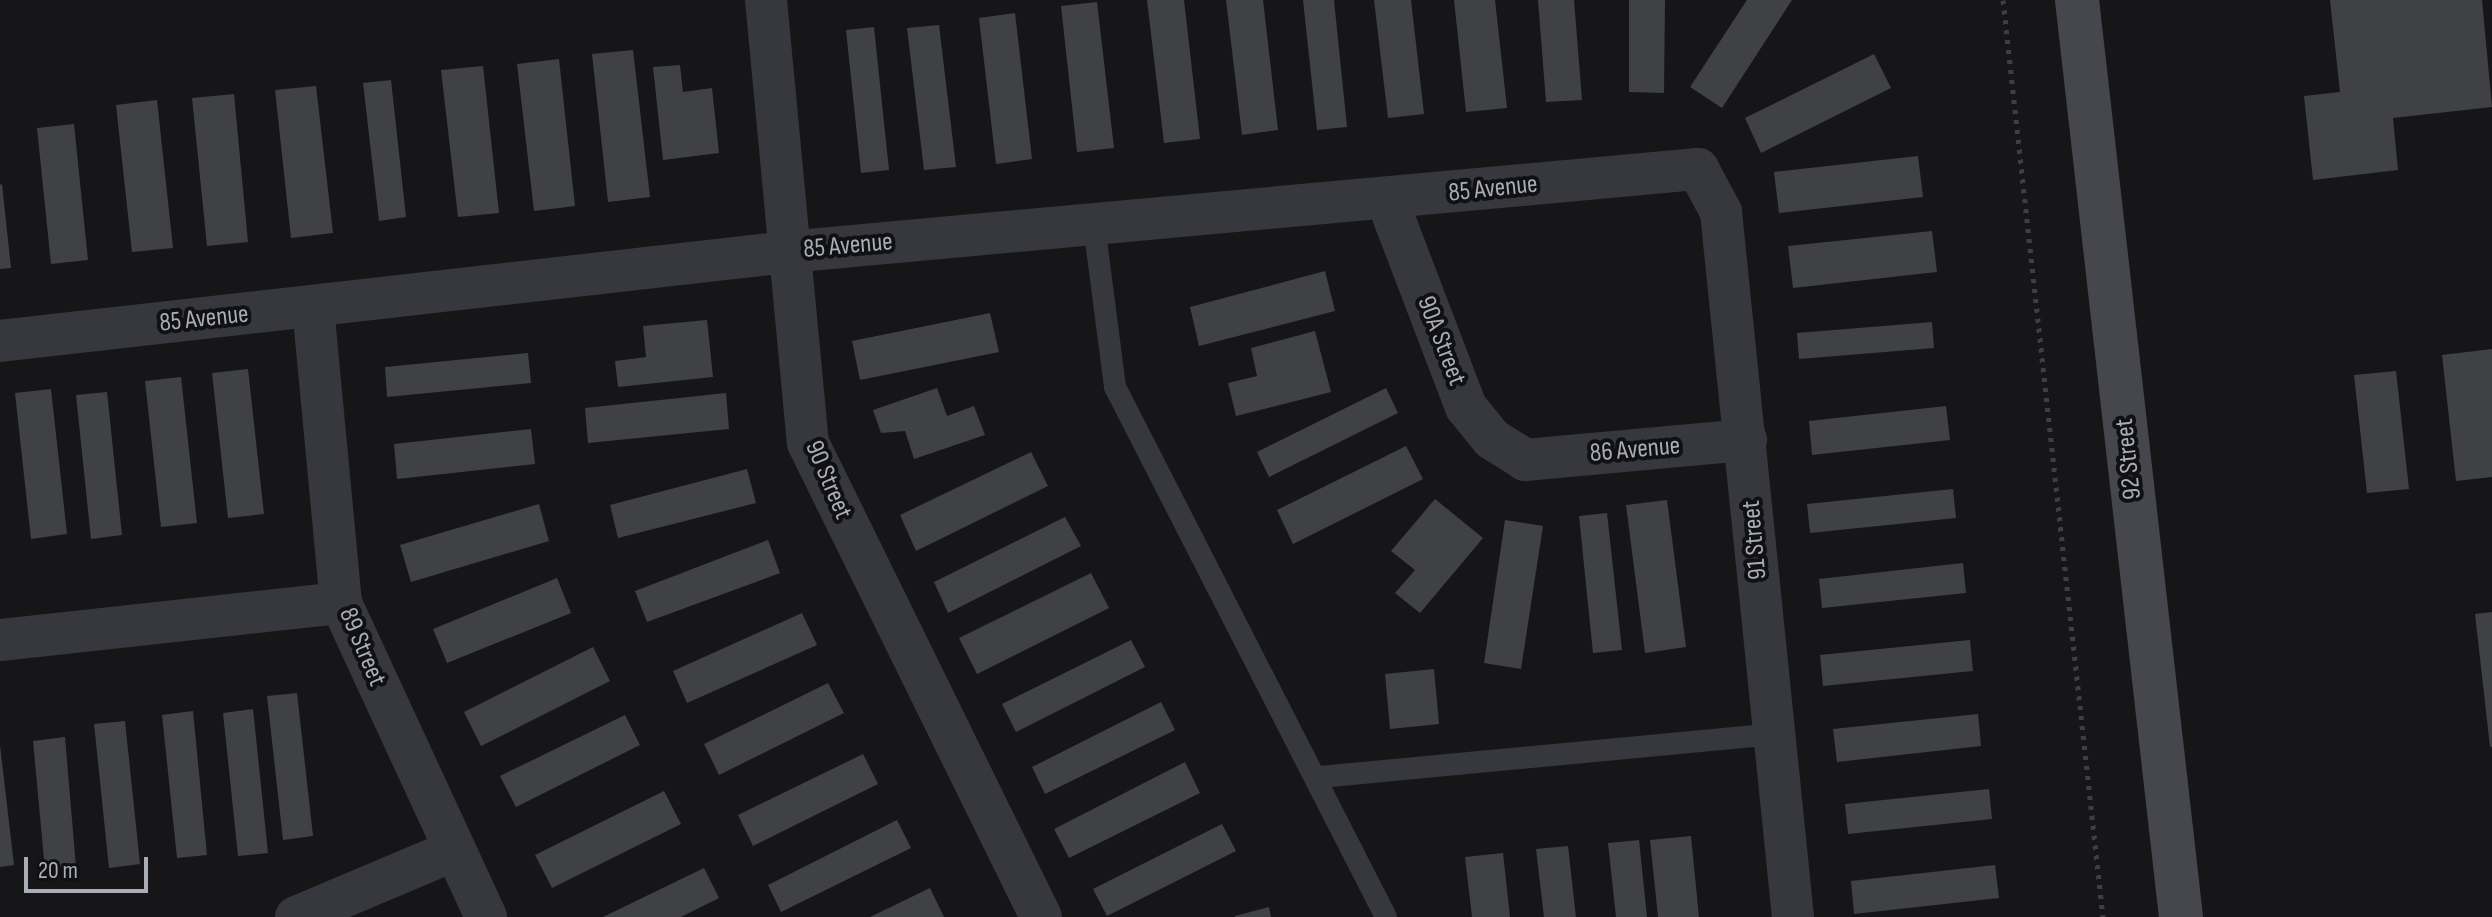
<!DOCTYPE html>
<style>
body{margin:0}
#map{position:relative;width:2492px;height:917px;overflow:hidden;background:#161618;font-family:"Sofia Sans Condensed",sans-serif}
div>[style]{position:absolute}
.building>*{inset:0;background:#404145}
.path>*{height:5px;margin-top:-2.5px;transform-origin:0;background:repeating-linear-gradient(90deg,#3d3f44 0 4px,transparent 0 10px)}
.service>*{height:22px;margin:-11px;padding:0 11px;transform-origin:11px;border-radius:11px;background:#37383d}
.minor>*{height:42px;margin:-21px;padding:0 21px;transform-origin:21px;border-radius:21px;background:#37383d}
.secondary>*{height:44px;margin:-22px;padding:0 22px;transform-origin:22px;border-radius:22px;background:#45474d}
span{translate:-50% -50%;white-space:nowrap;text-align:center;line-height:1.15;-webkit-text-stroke:8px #111113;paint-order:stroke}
.street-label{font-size:26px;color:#a8adb8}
.scale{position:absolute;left:24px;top:857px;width:124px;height:36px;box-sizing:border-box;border:4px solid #a8adb8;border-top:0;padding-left:10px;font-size:24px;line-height:28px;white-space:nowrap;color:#a8adb8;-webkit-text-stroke:6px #111113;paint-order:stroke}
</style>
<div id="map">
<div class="building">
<i style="clip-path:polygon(1147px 0,1184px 0,1200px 139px,1164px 143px)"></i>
<i style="clip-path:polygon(1226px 0,1263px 0,1278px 130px,1242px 135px)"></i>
<i style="clip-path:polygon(1303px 0,1334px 0,1347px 127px,1317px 130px)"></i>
<i style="clip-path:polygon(1374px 0,1411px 0,1424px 114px,1388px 118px)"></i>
<i style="clip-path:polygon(1454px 0,1495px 0,1507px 108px,1466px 112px)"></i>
<i style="clip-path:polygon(1538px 0,1574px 0,1582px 100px,1546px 102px)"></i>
<i style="clip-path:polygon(1629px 0,1665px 0,1664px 93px,1629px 92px)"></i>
<i style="clip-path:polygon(1747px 0,1792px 0,1722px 108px,1690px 87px)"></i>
<i style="clip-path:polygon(2330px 0,2482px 0,2492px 107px,2393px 118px,2398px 170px,2313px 180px,2304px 96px,2340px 92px)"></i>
<i style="clip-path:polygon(1097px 2px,1114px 148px,1077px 152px,1061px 6px)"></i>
<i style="clip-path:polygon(1015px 13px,1032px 159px,996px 164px,979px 18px)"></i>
<i style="clip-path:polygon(939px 25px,956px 167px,924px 170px,907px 28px)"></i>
<i style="clip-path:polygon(874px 27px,889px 170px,861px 173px,846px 30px)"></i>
<i style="clip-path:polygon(633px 50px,650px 197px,608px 202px,592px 54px)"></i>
<i style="clip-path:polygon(1874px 54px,1891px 88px,1761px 153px,1745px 118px)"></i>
<i style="clip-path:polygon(559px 59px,575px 206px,534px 211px,517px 64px)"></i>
<i style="clip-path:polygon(680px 65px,683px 92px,712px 88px,719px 153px,663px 160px,653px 67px)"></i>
<i style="clip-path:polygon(483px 66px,499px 213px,458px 217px,441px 70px)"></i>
<i style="clip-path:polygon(391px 80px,406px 217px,379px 221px,363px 83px)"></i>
<i style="clip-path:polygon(316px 86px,333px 233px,291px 238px,275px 90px)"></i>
<i style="clip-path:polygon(234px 94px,248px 242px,207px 246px,192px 98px)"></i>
<i style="clip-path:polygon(157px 100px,173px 248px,132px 252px,116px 105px)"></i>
<i style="clip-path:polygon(74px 124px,88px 260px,51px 264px,37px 128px)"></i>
<i style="clip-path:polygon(1918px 156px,1923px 197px,1779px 213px,1774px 172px)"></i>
<i style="clip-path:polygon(2px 184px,11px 268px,0 269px,0 185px)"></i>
<i style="clip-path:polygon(1932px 231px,1937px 272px,1793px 288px,1788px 246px)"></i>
<i style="clip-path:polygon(1325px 271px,1335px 311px,1199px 346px,1190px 307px)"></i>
<i style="clip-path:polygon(990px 313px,999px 352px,860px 380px,852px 341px)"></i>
<i style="clip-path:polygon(707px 320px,713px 377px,618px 387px,615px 361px,646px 357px,643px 326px)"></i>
<i style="clip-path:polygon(1932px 322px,1934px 348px,1799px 359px,1797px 333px)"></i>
<i style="clip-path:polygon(1315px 331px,1331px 392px,1236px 416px,1228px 383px,1257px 376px,1251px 348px)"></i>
<i style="clip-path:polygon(2492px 349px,2492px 477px,2456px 481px,2442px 355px)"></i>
<i style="clip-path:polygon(528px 353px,531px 383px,387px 397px,385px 367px)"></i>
<i style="clip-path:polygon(248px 369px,264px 514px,228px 518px,212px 373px)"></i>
<i style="clip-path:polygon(2396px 371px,2409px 489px,2367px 493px,2354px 375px)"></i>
<i style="clip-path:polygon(181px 377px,197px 523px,161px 527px,145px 381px)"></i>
<i style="clip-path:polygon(937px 388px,947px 416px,974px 406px,985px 435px,914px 459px,905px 431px,881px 433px,873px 410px)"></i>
<i style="clip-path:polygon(1386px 388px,1398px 413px,1269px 477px,1257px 452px)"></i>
<i style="clip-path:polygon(51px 389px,67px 534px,31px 539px,15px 393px)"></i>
<i style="clip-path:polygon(107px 392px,122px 535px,91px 539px,76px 395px)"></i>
<i style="clip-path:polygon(726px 393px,729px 429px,588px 443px,585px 408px)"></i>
<i style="clip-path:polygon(1946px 406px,1950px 440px,1812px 455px,1809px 421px)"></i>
<i style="clip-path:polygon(531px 429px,535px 464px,397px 479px,394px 444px)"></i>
<i style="clip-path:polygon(1406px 446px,1423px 479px,1293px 544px,1277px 510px)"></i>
<i style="clip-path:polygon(1031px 452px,1048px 486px,916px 551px,900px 515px)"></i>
<i style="clip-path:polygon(747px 469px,756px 503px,618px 538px,610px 505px)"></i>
<i style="clip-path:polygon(1953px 489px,1956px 518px,1810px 533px,1807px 504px)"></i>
<i style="clip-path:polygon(1435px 499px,1483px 538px,1420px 613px,1395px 593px,1415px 570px,1391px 551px)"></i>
<i style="clip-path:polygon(1667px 500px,1686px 647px,1645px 653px,1626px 505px)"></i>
<i style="clip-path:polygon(539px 504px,549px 541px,411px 582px,400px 545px)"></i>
<i style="clip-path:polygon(1607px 513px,1622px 650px,1593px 653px,1579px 516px)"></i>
<i style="clip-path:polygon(1065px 517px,1081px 546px,948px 613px,934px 582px)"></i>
<i style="clip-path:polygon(1505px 520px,1543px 526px,1521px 669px,1484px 663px)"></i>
<i style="clip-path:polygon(768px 540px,780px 573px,647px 622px,635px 591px)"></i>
<i style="clip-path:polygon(1963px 563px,1966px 593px,1822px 608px,1819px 579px)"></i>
<i style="clip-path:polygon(1091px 573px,1109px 608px,977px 674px,959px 638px)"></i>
<i style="clip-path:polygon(557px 578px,571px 613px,447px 663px,433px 629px)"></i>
<i style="clip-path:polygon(2492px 612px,2492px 747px,2490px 747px,2475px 614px)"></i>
<i style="clip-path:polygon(802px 613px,817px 645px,687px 703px,673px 671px)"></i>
<i style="clip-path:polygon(1131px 640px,1145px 667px,1016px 732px,1002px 704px)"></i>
<i style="clip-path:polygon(1970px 640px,1973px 671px,1823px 686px,1820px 655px)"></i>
<i style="clip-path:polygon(593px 647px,610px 681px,481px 746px,464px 712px)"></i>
<i style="clip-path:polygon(1434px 669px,1439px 724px,1390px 729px,1385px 674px)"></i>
<i style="clip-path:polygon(828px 683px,844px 713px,719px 775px,704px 744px)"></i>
<i style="clip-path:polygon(297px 693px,313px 836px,283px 840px,267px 696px)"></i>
<i style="clip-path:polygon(1161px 702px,1175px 730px,1045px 794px,1032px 767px)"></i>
<i style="clip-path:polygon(253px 709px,268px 853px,238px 856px,223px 713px)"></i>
<i style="clip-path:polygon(193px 711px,207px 855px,177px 858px,162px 715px)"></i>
<i style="clip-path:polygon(1978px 714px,1981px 746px,1837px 762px,1833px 729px)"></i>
<i style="clip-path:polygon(625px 715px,640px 745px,516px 807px,500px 776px)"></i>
<i style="clip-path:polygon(125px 721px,140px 864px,109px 868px,94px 724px)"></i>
<i style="clip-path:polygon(65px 737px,76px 867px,45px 870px,33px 741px)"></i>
<i style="clip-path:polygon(0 745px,14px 865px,0 867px)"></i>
<i style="clip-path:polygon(863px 754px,878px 784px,753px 846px,738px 815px)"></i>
<i style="clip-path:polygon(1185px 762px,1200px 793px,1069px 858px,1054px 829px)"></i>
<i style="clip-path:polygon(1989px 789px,1992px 819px,1848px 834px,1845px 804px)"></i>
<i style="clip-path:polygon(664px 791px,681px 824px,552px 888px,535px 855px)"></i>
<i style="clip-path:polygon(897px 820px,911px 848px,781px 912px,768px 885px)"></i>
<i style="clip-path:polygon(1222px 824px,1236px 851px,1107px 916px,1093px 889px)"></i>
<i style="clip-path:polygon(1691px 836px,1699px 917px,1658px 917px,1650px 840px)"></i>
<i style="clip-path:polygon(1639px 840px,1647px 917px,1616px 917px,1608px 843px)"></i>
<i style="clip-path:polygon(1568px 846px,1576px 917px,1544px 917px,1536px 849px)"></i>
<i style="clip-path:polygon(1503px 853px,1510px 917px,1472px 917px,1465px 857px)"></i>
<i style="clip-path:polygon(1995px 865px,1999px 898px,1854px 914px,1851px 881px)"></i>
<i style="clip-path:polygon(704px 868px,719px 898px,681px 917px,603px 917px)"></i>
<i style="clip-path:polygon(930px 888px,944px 917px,870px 917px)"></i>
<i style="clip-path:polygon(1269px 907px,1271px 917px,1235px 917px,1235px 916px)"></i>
</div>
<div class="path">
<i style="left:2003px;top:0;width:922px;rotate:83.78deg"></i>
</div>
<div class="service">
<i style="left:1094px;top:225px;width:163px;rotate:82.6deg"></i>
<i style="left:1115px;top:387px;width:595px;rotate:62.92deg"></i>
<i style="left:1320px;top:777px;width:456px;rotate:-5.4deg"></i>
</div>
<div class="minor">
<i style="left:766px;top:0;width:445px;rotate:84.6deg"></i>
<i style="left:808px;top:443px;width:528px;rotate:63.82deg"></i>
<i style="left:1387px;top:200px;width:222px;rotate:69.1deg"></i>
<i style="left:1466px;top:407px;width:41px;rotate:50.9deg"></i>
<i style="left:1492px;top:439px;width:39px;rotate:32deg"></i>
<i style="left:1525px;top:460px;width:222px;rotate:-5.2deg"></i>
<i style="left:313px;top:307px;width:297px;rotate:84.6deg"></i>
<i style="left:341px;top:603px;width:346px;rotate:65.2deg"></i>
<i style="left:0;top:341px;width:792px;rotate:-6.45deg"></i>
<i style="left:787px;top:252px;width:915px;rotate:-5.21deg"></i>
<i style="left:1698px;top:169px;width:49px;rotate:61.9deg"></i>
<i style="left:1721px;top:212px;width:709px;rotate:84.17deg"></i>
<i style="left:0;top:640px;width:343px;rotate:-6.2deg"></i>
<i style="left:296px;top:917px;width:169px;rotate:-22.9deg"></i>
</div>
<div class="secondary">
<i style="left:2077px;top:0;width:923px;rotate:83.53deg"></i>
</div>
<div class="street-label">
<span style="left:1493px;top:189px;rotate:-6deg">85 Avenue</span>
<span style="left:848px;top:246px;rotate:-5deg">85 Avenue</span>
<span style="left:204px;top:319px;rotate:-6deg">85 Avenue</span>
<span style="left:1441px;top:341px;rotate:69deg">90A Street</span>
<span style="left:1635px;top:450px;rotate:-5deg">86 Avenue</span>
<span style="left:2129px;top:459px;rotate:-96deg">92 Street</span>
<span style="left:828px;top:480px;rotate:67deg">90 Street</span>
<span style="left:1755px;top:540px;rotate:-95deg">91 Street</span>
<span style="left:362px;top:647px;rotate:67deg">89 Street</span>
</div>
<div class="scale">20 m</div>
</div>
